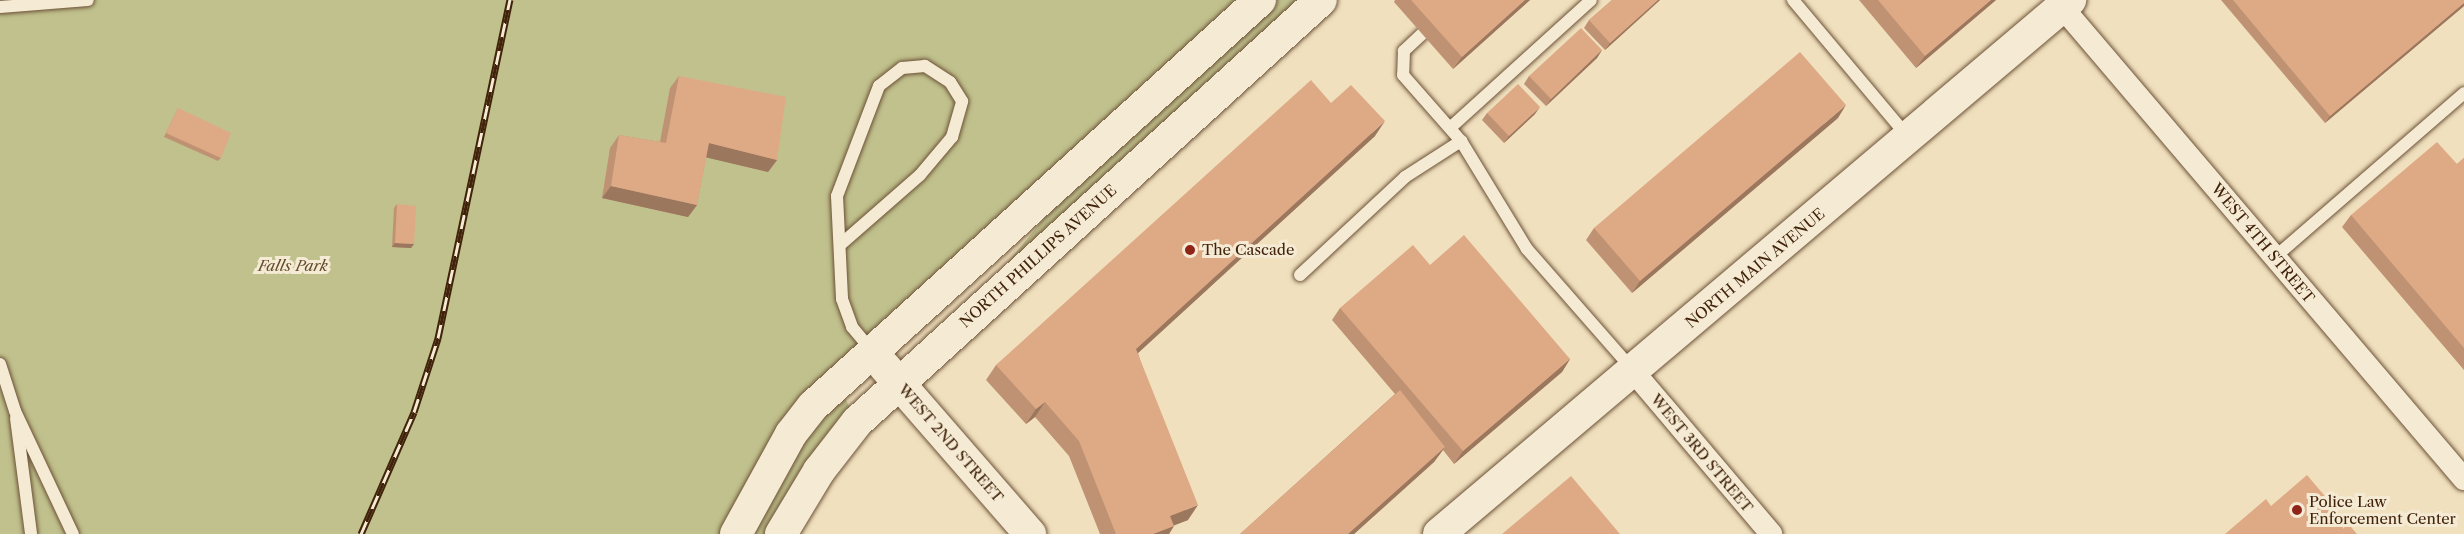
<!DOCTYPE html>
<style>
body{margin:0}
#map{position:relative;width:2464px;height:534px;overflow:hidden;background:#f0e0be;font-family:"Libre Caslon Text",serif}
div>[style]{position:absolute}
.green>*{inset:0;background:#c0c18d}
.roads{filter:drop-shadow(0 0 2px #6d5237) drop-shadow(0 0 2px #6d5237)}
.lane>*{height:12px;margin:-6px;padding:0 6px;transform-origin:6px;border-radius:6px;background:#f5ebd5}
.street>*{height:22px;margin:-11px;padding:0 11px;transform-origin:11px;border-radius:11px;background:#f5ebd5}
.secondary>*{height:32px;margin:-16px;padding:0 16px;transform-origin:16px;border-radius:16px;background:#f5ebd5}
.rail>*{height:7px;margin-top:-3.5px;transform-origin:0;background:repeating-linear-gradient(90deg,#f5ebd5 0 14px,#41220a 0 28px);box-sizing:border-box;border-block:2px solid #41220a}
.wall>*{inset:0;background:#bf9273}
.shaded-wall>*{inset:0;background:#9b775e}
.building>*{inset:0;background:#deaa86}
.dots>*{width:16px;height:16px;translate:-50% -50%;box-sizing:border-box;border:3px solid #f5ebd5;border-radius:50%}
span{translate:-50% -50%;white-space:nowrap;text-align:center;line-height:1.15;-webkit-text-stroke:6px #f5ebd5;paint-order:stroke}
.street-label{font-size:15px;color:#41220a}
.poi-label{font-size:15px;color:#41220a}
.left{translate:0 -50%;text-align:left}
.park-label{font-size:15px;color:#614a2b;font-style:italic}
</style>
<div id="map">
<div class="green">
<i style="clip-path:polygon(0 0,1242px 0,849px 358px,721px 534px,0 534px)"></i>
<i style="clip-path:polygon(1277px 0,1298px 0,999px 273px,1069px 188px)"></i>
<i style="clip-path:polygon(845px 398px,851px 410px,767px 534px,752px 534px,814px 425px)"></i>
</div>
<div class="roads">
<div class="lane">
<i style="left:1793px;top:0;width:179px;rotate:50deg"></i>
<i style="left:0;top:7px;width:88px;rotate:-4.5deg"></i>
<i style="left:1422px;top:34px;width:25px;rotate:137deg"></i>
<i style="left:1404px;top:51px;width:24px;rotate:92deg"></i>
<i style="left:1403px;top:75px;width:88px;rotate:48.7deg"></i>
<i style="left:1461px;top:141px;width:127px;rotate:58.6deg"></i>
<i style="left:1527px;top:249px;width:161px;rotate:48.8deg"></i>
<i style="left:1450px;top:128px;width:190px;rotate:-42.2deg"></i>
<i style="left:840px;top:245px;width:106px;rotate:-41.2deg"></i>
<i style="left:920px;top:175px;width:50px;rotate:-49.9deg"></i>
<i style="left:952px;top:137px;width:37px;rotate:-74deg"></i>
<i style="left:962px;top:101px;width:22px;rotate:-122deg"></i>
<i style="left:950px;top:82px;width:30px;rotate:-147deg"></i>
<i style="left:925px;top:66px;width:23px;rotate:175deg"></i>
<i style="left:902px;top:68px;width:29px;rotate:142deg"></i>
<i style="left:879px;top:86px;width:118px;rotate:110.9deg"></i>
<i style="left:837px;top:196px;width:103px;rotate:87.2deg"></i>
<i style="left:842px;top:299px;width:30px;rotate:70deg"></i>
<i style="left:852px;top:327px;width:31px;rotate:50deg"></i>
<i style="left:2275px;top:257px;width:250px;rotate:-40.9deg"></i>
<i style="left:1300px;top:275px;width:144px;rotate:-43deg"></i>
<i style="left:1405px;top:177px;width:67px;rotate:-32.7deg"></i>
<i style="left:0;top:364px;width:49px;rotate:72.3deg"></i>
<i style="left:15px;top:411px;width:136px;rotate:64.8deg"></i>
<i style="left:16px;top:418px;width:117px;rotate:82.6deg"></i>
</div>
<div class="street">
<i style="left:2062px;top:7px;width:620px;rotate:49.58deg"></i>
<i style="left:1633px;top:371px;width:214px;rotate:49.7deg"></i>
</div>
<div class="secondary">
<i style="left:884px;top:366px;width:223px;rotate:49deg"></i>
<i style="left:736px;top:534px;width:114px;rotate:-61.2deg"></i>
<i style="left:791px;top:434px;width:36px;rotate:-52deg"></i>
<i style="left:813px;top:406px;width:604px;rotate:-42.25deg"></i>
<i style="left:781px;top:534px;width:74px;rotate:-58.9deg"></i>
<i style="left:819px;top:471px;width:62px;rotate:-52.2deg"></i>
<i style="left:857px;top:422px;width:627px;rotate:-42.29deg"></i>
<i style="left:1439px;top:534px;width:827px;rotate:-40.24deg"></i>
</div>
</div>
<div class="rail">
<i style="left:361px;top:534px;width:133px;rotate:-66.5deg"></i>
<i style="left:414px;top:412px;width:78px;rotate:-72deg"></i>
<i style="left:438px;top:338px;width:346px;rotate:-78deg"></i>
</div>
<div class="wall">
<i style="clip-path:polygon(1395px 0,1530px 0,1453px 69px,1394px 2px)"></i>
<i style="clip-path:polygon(1612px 0,1660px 0,1605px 50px,1584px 28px,1589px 20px)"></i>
<i style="clip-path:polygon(1859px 0,1996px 0,1916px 68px)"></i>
<i style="clip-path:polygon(2221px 0,2464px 0,2464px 6px,2325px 123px)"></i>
<i style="clip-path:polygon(1602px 50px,1597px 58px,1546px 106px,1524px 84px,1529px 76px)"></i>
<i style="clip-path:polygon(679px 76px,777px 160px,768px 172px,706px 157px,697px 205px,688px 217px,602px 198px,610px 148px,619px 135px,660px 142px,670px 88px)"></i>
<i style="clip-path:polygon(1331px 103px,1375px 136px,1138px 353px,1188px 520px,1174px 525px,1169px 534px,1100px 534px,1069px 456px,1035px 417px,1026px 424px,986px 380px,996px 365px)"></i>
<i style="clip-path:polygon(178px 108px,221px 158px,218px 161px,164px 137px)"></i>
<i style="clip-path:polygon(1487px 113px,1535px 114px,1504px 143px,1482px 120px)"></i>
<i style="clip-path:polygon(1838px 118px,1632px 293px,1586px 240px,1594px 228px)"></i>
<i style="clip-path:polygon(2464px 158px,2464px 370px,2342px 227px,2351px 215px,2457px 164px)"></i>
<i style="clip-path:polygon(397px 204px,414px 244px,411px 248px,392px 247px,394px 208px)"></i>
<i style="clip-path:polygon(1430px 265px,1570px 359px,1562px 372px,1454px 464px,1443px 450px,1434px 462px,1354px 534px,1240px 534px,1395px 394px,1332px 320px,1340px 308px)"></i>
</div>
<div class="shaded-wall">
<i style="clip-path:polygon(1525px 0,1530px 0,1453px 69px,1462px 57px)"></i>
<i style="clip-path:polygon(1658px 0,1660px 0,1605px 50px,1610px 43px)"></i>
<i style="clip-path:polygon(1991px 0,1996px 0,1916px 68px,1925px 56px)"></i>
<i style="clip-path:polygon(2464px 3px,2464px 6px,2325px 123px,2330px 116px)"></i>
<i style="clip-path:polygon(1602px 50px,1597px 58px,1546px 106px,1551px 99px)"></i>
<i style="clip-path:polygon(1846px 105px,1838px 118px,1632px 293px,1640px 281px)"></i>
<i style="clip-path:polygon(1540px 107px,1535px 114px,1504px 143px,1509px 136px)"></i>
<i style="clip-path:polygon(1385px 121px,1375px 136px,1126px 364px,1136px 349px)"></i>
<i style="clip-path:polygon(709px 143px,777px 160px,768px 172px,700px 156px)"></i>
<i style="clip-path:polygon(611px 186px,697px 205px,688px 217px,602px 198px)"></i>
<i style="clip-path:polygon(395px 243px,414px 244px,411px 248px,392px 247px)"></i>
<i style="clip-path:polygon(1570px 359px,1562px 372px,1454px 464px,1463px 451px)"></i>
<i style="clip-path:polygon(1045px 402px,1035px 417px,1026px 424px,1036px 409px)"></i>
<i style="clip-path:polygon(1445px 447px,1434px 462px,1354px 534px,1348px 534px)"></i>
<i style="clip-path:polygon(1198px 505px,1188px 520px,1160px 531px,1170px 516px)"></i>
<i style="clip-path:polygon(1174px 526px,1169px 534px,1153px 534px)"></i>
</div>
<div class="building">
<i style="clip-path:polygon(1411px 0,1525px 0,1462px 57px)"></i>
<i style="clip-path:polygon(1612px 0,1658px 0,1610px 43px,1589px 20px)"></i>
<i style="clip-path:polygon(1878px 0,1991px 0,1925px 56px)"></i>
<i style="clip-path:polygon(2233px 0,2464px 0,2464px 3px,2330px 116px)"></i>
<i style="clip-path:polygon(1581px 28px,1602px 50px,1551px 99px,1529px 76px)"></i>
<i style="clip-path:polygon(1800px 52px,1846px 105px,1640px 281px,1594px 228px)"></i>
<i style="clip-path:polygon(679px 76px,786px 97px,777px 160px,709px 143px,697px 205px,611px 186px,619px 135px,666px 143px)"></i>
<i style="clip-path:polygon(1311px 80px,1331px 103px,1351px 85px,1385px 121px,1136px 349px,1198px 505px,1170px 516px,1174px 526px,1153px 534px,1116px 534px,1079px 441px,1045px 402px,1036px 409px,996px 365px)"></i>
<i style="clip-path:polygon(1518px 84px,1540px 107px,1509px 136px,1487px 113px)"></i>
<i style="clip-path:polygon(178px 108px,231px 133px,221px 158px,166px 133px)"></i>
<i style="clip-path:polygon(2437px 142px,2457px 164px,2464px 158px,2464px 348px,2351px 215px)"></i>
<i style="clip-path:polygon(397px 204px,416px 206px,414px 244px,395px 243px)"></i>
<i style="clip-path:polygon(1464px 235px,1570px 359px,1463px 451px,1340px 308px,1413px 245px,1430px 265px)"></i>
<i style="clip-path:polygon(1400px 390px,1445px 447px,1348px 534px,1240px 534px)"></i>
<i style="clip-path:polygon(2307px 475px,2357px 534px,2225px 534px,2266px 499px,2271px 506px)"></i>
<i style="clip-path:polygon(1571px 476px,1620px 534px,1502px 534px)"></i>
</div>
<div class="dots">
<i style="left:1190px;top:250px;background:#8f2418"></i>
<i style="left:2297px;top:510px;background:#8f2418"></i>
</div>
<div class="street-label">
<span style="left:2263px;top:243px;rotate:50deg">WEST 4TH STREET</span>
<span style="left:1038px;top:256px;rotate:-42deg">NORTH PHILLIPS AVENUE</span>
<span style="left:1755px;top:268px;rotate:-40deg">NORTH MAIN AVENUE</span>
<span style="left:951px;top:443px;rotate:49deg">WEST 2ND STREET</span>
<span style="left:1702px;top:453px;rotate:50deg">WEST 3RD STREET</span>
</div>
<div class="poi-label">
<span class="left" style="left:1202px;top:250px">The Cascade</span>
<span class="left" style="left:2309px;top:510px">Police Law<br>Enforcement Center</span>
</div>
<div class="park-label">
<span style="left:293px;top:266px">Falls Park</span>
</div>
</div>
